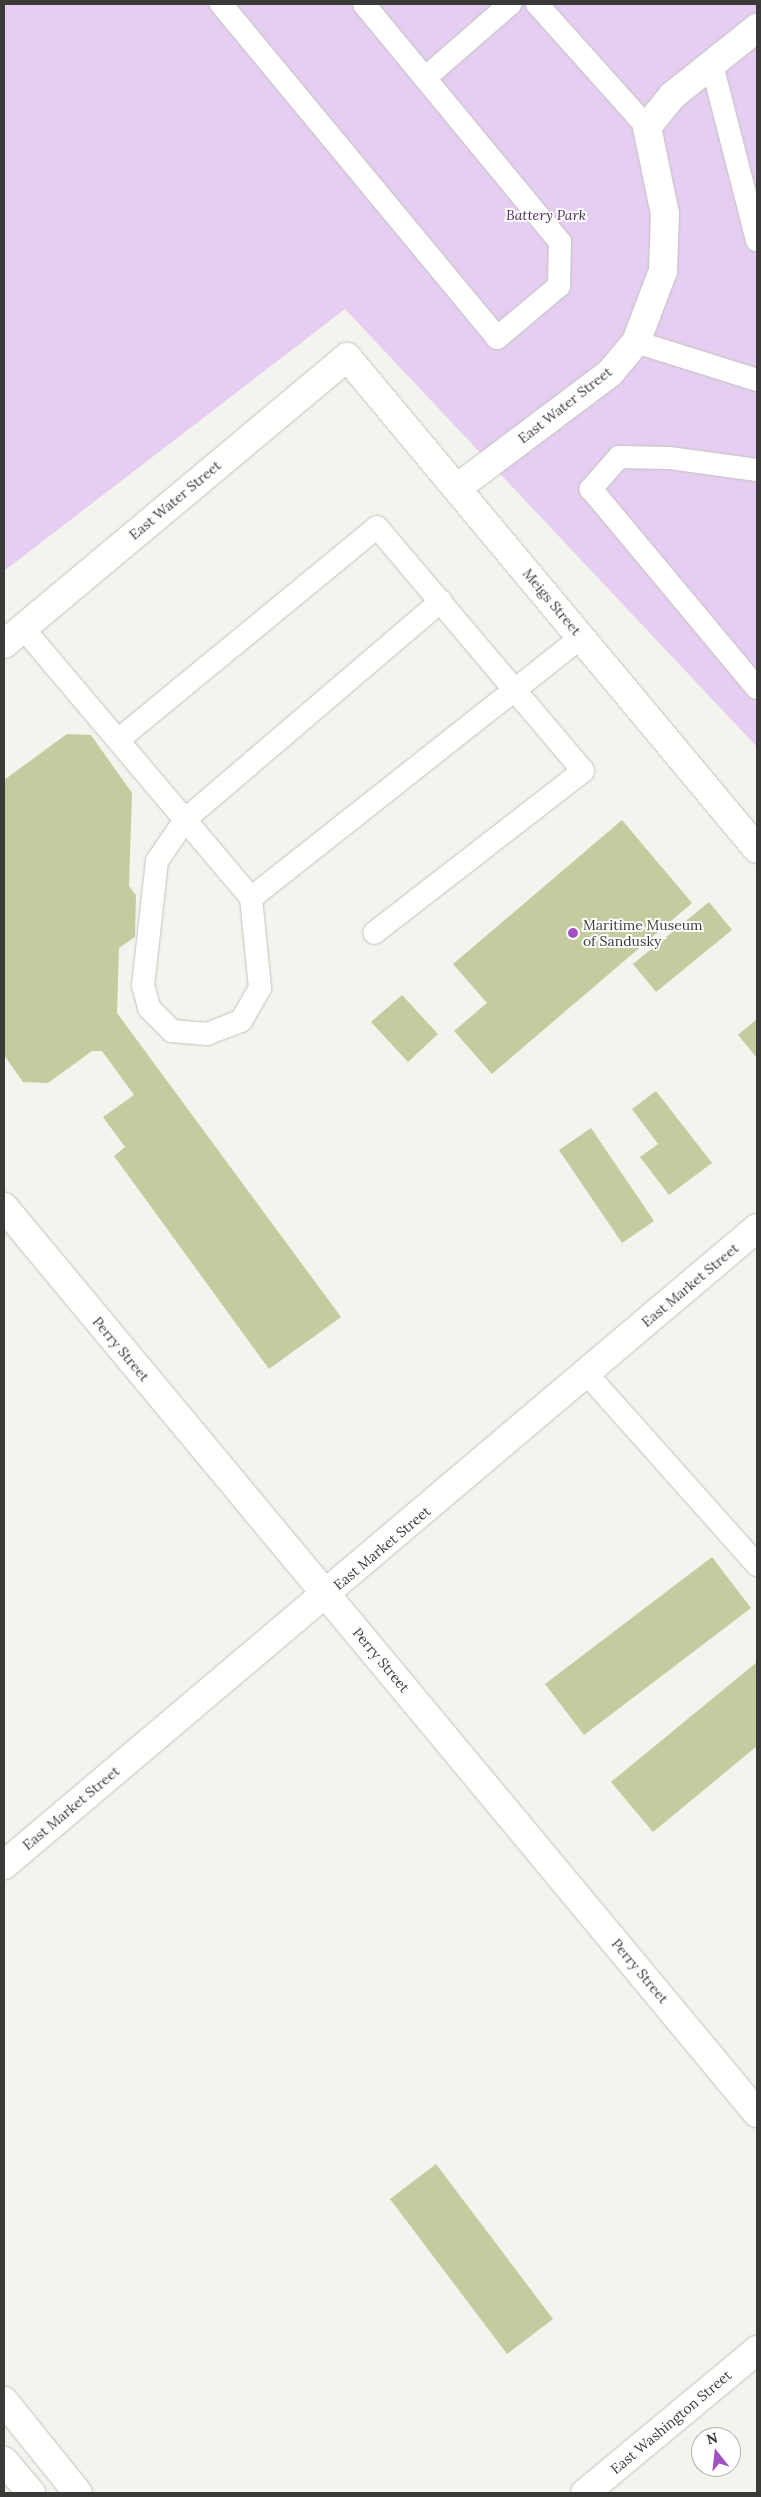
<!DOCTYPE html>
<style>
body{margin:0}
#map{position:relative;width:761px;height:2497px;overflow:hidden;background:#f3f4ee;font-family:Lora,serif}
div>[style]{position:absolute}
.green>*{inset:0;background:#e6cef2}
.building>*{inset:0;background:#c5cb9f}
.roads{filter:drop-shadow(0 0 1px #c2c3be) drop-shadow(0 0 1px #c2c3be)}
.service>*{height:22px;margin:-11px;padding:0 11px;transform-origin:11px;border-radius:11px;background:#fff}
.minor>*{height:28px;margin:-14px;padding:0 14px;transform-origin:14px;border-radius:14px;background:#fff}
.tertiary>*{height:28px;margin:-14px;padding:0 14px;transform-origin:14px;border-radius:14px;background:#fff}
.dots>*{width:14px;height:14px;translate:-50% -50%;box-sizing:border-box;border:2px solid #fff;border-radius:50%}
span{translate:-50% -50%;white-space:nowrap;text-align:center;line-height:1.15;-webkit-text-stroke:4px #fff;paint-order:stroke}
.park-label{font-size:14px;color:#4f2d5d;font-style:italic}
.street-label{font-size:14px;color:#3a3b39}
.poi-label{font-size:14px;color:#3a3b39}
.left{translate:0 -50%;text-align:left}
.frame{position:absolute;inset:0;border:5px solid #3a3b39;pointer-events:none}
.north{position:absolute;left:691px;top:2427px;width:50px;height:50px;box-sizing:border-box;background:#fff;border:1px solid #b0b1b0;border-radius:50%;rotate:344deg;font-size:14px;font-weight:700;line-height:20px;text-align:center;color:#3a3b39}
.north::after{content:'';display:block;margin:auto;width:18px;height:22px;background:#a251c2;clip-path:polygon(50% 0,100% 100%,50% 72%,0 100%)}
</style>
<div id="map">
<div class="green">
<i style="clip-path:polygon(4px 4px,757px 4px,757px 747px,345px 309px,4px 571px)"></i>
</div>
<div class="building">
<i style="clip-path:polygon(67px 734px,91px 735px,132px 793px,129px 886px,136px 895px,135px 937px,119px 948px,117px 1013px,341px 1317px,269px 1369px,114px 1156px,125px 1147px,103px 1117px,134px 1095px,102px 1051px,92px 1051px,48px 1083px,23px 1082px,4px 1055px,4px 780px)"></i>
<i style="clip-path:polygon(622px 820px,692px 903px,492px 1074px,454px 1031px,487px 1003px,453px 964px)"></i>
<i style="clip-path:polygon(709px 902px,732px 930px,656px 992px,633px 964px)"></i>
<i style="clip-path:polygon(402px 995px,438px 1034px,408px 1062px,371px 1022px)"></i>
<i style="clip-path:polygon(757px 1019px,757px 1058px,738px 1035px)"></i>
<i style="clip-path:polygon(656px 1091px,712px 1163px,669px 1195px,640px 1157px,658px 1144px,632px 1109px)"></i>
<i style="clip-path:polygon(591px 1128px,654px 1221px,622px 1243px,559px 1150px)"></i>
<i style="clip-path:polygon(712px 1557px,751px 1608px,584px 1735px,545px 1684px)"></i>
<i style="clip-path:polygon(757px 1662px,757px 1746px,653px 1832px,611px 1782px)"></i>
<i style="clip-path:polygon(436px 2164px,553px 2319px,507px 2354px,390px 2199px)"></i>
</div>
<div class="roads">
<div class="service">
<i style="left:221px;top:4px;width:433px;rotate:50.4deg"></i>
<i style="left:497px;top:338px;width:81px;rotate:-40deg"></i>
<i style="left:559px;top:286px;width:44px;rotate:-88.7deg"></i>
<i style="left:560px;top:242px;width:308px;rotate:-129.5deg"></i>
<i style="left:537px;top:4px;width:165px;rotate:48.2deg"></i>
<i style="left:712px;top:65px;width:181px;rotate:75.6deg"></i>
<i style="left:425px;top:78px;width:113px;rotate:-41deg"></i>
<i style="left:636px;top:342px;width:127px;rotate:17.4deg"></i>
<i style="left:757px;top:470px;width:89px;rotate:-172.2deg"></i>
<i style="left:669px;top:458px;width:50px;rotate:-178.9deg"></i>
<i style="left:619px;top:457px;width:43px;rotate:131.2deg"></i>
<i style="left:591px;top:489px;width:259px;rotate:50.2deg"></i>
<i style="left:441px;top:601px;width:337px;rotate:139.5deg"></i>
<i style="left:185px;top:820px;width:50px;rotate:124.3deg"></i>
<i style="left:157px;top:861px;width:125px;rotate:96.4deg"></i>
<i style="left:143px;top:985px;width:24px;rotate:75deg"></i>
<i style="left:149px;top:1008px;width:33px;rotate:45deg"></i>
<i style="left:172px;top:1031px;width:35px;rotate:5deg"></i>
<i style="left:207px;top:1034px;width:36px;rotate:-21deg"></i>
<i style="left:241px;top:1021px;width:38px;rotate:-60deg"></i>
<i style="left:260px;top:988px;width:90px;rotate:-95.7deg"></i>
<i style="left:251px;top:898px;width:421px;rotate:-38.3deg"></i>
<i style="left:23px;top:628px;width:353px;rotate:49.8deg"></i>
<i style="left:118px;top:740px;width:335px;rotate:-39.4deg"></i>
<i style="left:377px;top:527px;width:319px;rotate:49.8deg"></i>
<i style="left:583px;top:771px;width:264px;rotate:142.2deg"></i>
<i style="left:587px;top:1374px;width:256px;rotate:48.3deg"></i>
</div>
<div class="minor">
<i style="left:457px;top:488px;width:191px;rotate:-36.9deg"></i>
<i style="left:610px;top:373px;width:40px;rotate:-50deg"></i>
<i style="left:636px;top:342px;width:76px;rotate:-69.2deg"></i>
<i style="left:663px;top:271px;width:57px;rotate:-88deg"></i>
<i style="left:665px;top:214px;width:89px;rotate:-101.7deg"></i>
<i style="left:647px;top:127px;width:40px;rotate:-51deg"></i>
<i style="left:672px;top:96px;width:109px;rotate:-38.7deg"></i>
<i style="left:4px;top:644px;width:447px;rotate:-39.9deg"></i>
<i style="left:347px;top:357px;width:640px;rotate:50.19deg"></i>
<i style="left:4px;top:1207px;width:1178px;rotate:50.27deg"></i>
<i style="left:4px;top:2401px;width:118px;rotate:51.2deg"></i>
<i style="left:4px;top:2461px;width:42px;rotate:49.8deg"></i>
<i style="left:585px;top:2493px;width:224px;rotate:-39.7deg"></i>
</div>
<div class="tertiary">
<i style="left:4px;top:1865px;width:986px;rotate:-40.23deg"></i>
</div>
</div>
<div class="dots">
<i style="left:573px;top:933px;background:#a251c2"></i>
</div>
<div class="park-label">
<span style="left:546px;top:215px">Battery Park</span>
</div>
<div class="street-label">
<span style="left:565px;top:405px;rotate:-38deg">East Water Street</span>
<span style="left:175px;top:500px;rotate:-40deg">East Water Street</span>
<span style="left:552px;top:602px;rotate:50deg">Meigs Street</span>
<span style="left:690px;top:1285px;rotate:-40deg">East Market Street</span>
<span style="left:121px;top:1349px;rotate:50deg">Perry Street</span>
<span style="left:382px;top:1548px;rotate:-40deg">East Market Street</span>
<span style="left:381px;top:1660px;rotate:50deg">Perry Street</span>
<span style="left:71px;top:1808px;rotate:-40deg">East Market Street</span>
<span style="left:640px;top:1971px;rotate:50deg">Perry Street</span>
<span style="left:671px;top:2422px;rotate:-40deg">East Washington Street</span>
</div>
<div class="poi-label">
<span class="left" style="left:583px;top:933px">Maritime Museum<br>of Sandusky</span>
</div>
<div class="frame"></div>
<div class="north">N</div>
</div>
